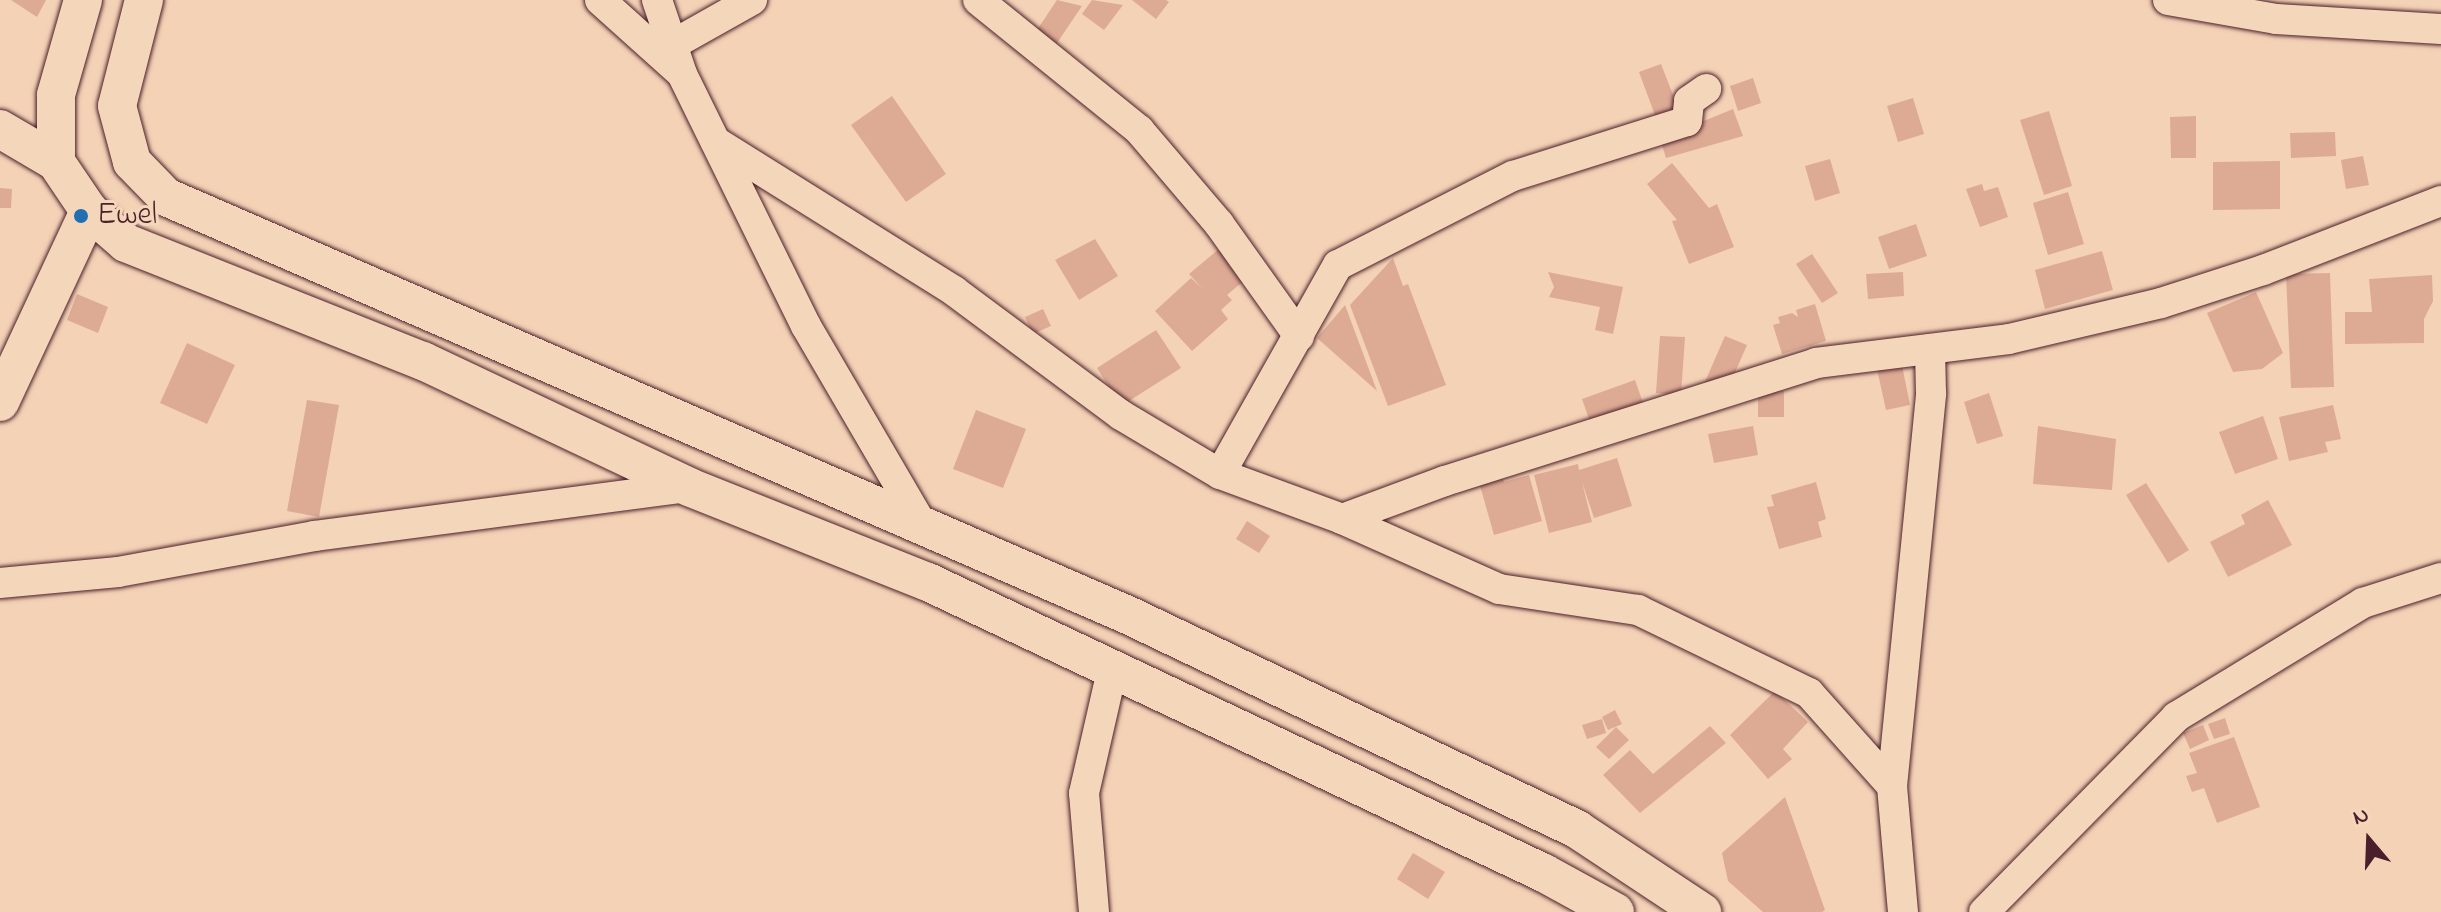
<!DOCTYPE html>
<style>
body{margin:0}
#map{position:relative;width:2441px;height:912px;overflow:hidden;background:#f4d2b6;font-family:"Indie Flower",sans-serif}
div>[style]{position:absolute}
.building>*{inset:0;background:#ddab94}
.roads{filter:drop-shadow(0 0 2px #4a1f2b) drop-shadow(0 0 2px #4a1f2b)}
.minor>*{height:30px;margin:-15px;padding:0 15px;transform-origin:15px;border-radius:15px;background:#f4d6ba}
.tertiary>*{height:38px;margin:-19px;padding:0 19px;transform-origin:19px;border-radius:19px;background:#f4d6ba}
.dots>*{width:22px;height:22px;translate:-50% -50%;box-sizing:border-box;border:4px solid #f4d6ba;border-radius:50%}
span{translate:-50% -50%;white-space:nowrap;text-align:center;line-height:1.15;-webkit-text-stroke:6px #f4d6ba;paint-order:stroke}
.poi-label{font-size:32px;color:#4a1f2b}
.left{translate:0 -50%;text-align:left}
.north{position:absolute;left:2329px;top:800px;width:80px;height:80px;-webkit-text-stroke:6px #f4d6ba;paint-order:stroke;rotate:341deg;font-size:22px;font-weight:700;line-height:32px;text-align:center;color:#4a1f2b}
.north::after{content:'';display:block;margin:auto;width:28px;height:36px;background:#4a1f2b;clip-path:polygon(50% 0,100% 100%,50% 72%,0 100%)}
</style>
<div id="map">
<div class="building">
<i style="clip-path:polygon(11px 0,46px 0,37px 17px)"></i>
<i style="clip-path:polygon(1057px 0,1082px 6px,1055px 46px,1035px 33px)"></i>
<i style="clip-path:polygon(1092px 0,1123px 5px,1104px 30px,1082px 14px)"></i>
<i style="clip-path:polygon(1132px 0,1166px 0,1169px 2px,1156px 19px)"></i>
<i style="clip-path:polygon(1661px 64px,1682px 118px,1659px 126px,1639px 72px)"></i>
<i style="clip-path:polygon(1753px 78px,1761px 103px,1738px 111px,1730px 86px)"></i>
<i style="clip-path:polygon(892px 96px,946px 174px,906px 202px,851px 125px)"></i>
<i style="clip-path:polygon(1913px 98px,1924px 134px,1898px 142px,1887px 106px)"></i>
<i style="clip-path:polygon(1733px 109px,1743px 136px,1666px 158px,1660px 139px)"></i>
<i style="clip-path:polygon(2049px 111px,2072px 186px,2044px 195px,2020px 120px)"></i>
<i style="clip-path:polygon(2196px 116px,2196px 158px,2171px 158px,2170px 117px)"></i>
<i style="clip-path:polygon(2335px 132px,2336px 156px,2291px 158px,2290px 133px)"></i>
<i style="clip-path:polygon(2363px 156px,2369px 185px,2346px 189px,2341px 160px)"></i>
<i style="clip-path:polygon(1830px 159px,1840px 193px,1815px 201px,1805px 166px)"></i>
<i style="clip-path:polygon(2280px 161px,2280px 209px,2213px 210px,2213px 162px)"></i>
<i style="clip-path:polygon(1672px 163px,1709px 208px,1717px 204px,1734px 247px,1689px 264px,1672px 221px,1677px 220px,1647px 184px)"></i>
<i style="clip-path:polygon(1982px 184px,1984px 191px,1998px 187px,2008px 217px,1980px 227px,1966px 189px)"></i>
<i style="clip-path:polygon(0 188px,12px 189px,11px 208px,0 208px)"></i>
<i style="clip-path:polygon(2068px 192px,2084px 244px,2048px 255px,2033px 203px)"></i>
<i style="clip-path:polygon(1916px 224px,1927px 256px,1889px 269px,1878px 237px)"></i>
<i style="clip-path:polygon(1095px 239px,1118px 276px,1079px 300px,1055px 260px)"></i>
<i style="clip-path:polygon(1219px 249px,1246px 279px,1227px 295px,1232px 300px,1221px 310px,1228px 319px,1192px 351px,1155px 311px,1191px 278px,1202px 288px,1189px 274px)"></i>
<i style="clip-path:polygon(2102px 251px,2113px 290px,2045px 309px,2035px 270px)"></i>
<i style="clip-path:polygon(1812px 254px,1838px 293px,1822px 303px,1796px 264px)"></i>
<i style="clip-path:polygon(1393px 258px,1403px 286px,1408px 284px,1446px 385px,1388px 406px,1350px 305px)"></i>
<i style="clip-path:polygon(1548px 272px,1623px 287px,1613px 334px,1595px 330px,1600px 307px,1549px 297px,1554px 287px)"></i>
<i style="clip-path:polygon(1903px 272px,1904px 296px,1868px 299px,1866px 274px)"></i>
<i style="clip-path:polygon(2330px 273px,2334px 387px,2291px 388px,2286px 274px)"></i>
<i style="clip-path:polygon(2432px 275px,2433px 301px,2424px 319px,2424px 343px,2345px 344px,2345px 312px,2372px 312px,2369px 279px)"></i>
<i style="clip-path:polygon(2256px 292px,2283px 353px,2262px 369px,2233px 372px,2207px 313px)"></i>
<i style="clip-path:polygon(77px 294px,108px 307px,98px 333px,67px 320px)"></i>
<i style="clip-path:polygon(1815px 304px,1826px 341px,1782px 354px,1773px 325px,1780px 323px,1778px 317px,1792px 313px,1798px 317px,1796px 310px)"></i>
<i style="clip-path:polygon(1345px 305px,1377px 391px,1317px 338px)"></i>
<i style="clip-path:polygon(1043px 309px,1051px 326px,1033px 334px,1025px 317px)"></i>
<i style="clip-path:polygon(1156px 330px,1181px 368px,1121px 406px,1097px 368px)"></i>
<i style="clip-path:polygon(1660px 336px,1685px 337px,1681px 395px,1656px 393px)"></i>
<i style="clip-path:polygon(1725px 336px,1747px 345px,1726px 393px,1704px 384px)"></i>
<i style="clip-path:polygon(187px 343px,235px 365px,207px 424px,160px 403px)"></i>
<i style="clip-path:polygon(1900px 355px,1910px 405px,1886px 410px,1875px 360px)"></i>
<i style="clip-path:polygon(1635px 380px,1647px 414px,1594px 433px,1582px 399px)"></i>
<i style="clip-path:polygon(1758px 391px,1784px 391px,1784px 417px,1758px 417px)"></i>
<i style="clip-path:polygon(1989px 393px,2003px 436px,1977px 444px,1964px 402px)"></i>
<i style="clip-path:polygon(307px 400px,339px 405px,319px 517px,287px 511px)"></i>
<i style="clip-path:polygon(2333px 405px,2341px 439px,2325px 442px,2328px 452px,2289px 461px,2279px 417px)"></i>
<i style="clip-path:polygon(976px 410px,1026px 429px,1003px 488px,953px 469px)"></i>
<i style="clip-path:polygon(2263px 416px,2278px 459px,2235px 474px,2219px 432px)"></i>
<i style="clip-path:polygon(1753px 426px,1758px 455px,1714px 463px,1708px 434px)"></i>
<i style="clip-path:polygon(2038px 426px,2116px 439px,2112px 490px,2033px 484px)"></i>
<i style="clip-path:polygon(1617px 458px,1632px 506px,1594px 518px,1582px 482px,1592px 522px,1549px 533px,1534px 475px,1578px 464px,1579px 470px)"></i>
<i style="clip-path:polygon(1502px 475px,1504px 482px,1529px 475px,1542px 521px,1494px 535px,1479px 482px)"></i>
<i style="clip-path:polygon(1816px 482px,1826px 519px,1818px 522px,1822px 537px,1779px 549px,1767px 507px,1774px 506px,1771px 495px)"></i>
<i style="clip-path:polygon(2146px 483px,2189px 550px,2168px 563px,2126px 495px)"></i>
<i style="clip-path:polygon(2268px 500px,2292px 545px,2228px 577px,2210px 542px,2245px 524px,2241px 515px)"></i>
<i style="clip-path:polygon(1247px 521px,1270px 536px,1259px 553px,1236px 539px)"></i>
<i style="clip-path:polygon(1775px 691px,1808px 722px,1783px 749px,1792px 759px,1768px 779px,1730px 735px)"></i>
<i style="clip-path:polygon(1615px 710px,1622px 724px,1608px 730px,1602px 717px)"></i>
<i style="clip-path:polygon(2225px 718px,2230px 734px,2214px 739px,2208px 724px)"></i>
<i style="clip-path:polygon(1602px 719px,1606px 733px,1587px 739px,1582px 725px)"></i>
<i style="clip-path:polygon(2203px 725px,2209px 740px,2190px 749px,2183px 733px)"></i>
<i style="clip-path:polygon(1710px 726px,1726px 743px,1640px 813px,1603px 775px,1630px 750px,1653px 774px)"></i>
<i style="clip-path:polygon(1616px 727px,1629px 740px,1609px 759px,1596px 747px)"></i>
<i style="clip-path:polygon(2234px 737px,2260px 807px,2217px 823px,2204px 788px,2192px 792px,2186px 776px,2197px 773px,2189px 753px)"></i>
<i style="clip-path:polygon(1785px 797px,1825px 910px,1822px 912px,1763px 912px,1728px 881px,1722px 853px)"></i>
<i style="clip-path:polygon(1413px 853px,1445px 872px,1428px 899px,1397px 879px)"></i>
</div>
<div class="roads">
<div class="minor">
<i style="left:600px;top:0;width:109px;rotate:42deg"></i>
<i style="left:657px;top:0;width:78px;rotate:71.3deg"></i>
<i style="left:682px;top:74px;width:281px;rotate:63.8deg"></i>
<i style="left:806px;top:326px;width:228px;rotate:59.7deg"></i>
<i style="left:978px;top:0;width:207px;rotate:38.9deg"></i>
<i style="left:1139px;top:130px;width:123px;rotate:49.6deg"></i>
<i style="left:1219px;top:224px;width:138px;rotate:54.5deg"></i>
<i style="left:2168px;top:0;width:110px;rotate:10deg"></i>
<i style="left:2276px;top:19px;width:165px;rotate:3.5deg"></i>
<i style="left:672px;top:45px;width:92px;rotate:-29.4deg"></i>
<i style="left:716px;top:142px;width:281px;rotate:32deg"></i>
<i style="left:954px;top:291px;width:208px;rotate:36.6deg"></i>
<i style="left:1121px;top:415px;width:115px;rotate:30.8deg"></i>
<i style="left:1220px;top:474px;width:130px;rotate:20.2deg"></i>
<i style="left:1342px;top:519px;width:172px;rotate:24deg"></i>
<i style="left:1499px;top:589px;width:141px;rotate:8.6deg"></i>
<i style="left:1638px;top:610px;width:190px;rotate:25.9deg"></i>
<i style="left:1809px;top:693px;width:125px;rotate:48.3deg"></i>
<i style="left:1220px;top:474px;width:240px;rotate:-60.6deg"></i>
<i style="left:1338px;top:265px;width:196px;rotate:-27deg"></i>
<i style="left:1513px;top:176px;width:182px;rotate:-17.5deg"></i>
<i style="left:1687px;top:121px;width:20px;rotate:-84deg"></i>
<i style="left:1689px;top:101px;width:21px;rotate:-35deg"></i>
<i style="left:1342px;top:519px;width:110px;rotate:-20.3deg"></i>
<i style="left:1445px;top:481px;width:389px;rotate:-17.6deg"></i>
<i style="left:1816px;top:363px;width:194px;rotate:-7.1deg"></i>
<i style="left:2009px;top:339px;width:156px;rotate:-13.3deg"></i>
<i style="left:2161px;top:303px;width:107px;rotate:-17.9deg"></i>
<i style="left:2263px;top:270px;width:191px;rotate:-21.2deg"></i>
<i style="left:0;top:583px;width:119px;rotate:-5.3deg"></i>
<i style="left:118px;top:572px;width:200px;rotate:-10.4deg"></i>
<i style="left:315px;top:536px;width:377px;rotate:-7.5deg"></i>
<i style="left:1094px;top:912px;width:119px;rotate:-94.8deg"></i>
<i style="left:1084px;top:793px;width:125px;rotate:-77.1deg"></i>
<i style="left:1903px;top:912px;width:126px;rotate:-95deg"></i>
<i style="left:1892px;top:786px;width:395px;rotate:-84.3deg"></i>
<i style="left:1931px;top:393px;width:44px;rotate:-91.3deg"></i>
<i style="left:1984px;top:912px;width:274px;rotate:-45.4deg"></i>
<i style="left:2176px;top:717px;width:219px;rotate:-31.4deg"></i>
<i style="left:2363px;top:603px;width:82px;rotate:-17.8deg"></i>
</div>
<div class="tertiary">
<i style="left:83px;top:0;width:99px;rotate:105.9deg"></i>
<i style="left:56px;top:95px;width:67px;rotate:90deg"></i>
<i style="left:56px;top:162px;width:59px;rotate:56deg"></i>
<i style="left:89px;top:211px;width:49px;rotate:40.9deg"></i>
<i style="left:126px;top:243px;width:320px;rotate:21.7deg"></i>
<i style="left:423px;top:361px;width:294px;rotate:25.3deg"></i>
<i style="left:689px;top:487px;width:257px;rotate:21.7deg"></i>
<i style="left:928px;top:582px;width:681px;rotate:25.29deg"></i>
<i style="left:1544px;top:873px;width:81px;rotate:28.8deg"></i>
<i style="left:144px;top:0;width:109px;rotate:104.3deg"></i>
<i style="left:117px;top:106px;width:58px;rotate:75deg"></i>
<i style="left:132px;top:162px;width:49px;rotate:45.8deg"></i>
<i style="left:166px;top:197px;width:1051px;rotate:23.49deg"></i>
<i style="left:1130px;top:616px;width:496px;rotate:25.5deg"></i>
<i style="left:1578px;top:830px;width:149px;rotate:33.5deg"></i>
<i style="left:0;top:129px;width:65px;rotate:30.5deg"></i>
<i style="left:0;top:402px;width:211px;rotate:-65deg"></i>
</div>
</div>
<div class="dots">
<i style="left:81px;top:216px;background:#1f6fb2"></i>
</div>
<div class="poi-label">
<span class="left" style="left:97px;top:216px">Ewel</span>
</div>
<div class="north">N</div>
</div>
